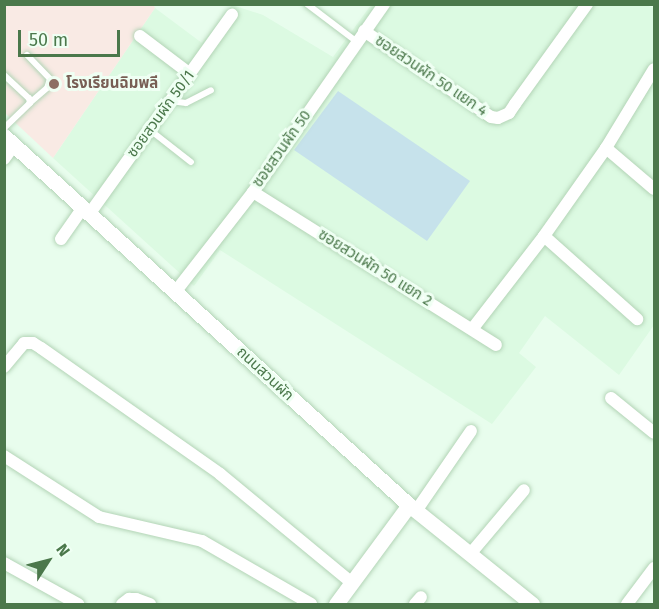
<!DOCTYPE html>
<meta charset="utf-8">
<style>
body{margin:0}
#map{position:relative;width:659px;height:609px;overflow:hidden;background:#e8fded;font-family:"Fira Sans","Noto Sans Thai",sans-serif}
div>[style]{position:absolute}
.residential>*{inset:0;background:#dcfae2}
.education>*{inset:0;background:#f9eae4}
.green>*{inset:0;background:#c6e2eb}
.roads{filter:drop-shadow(0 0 2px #b3d4b6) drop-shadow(0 0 2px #b3d4b6)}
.service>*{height:6px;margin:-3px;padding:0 3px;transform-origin:3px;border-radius:3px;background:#fff}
.minor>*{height:12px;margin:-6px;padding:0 6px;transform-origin:6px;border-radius:6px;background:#fff}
.tertiary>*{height:15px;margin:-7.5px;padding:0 7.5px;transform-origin:7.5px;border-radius:7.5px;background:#fff}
.dots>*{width:16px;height:16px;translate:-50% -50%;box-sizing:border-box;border:3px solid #effff3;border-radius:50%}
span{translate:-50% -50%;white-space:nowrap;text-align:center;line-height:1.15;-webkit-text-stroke:6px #effff3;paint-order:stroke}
.street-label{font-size:15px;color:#4b784b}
.education-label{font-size:15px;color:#785e54;font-weight:700}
.left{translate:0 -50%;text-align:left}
.frame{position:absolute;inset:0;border:6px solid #4b784b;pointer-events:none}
.north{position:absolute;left:18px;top:531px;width:60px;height:60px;-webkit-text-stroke:4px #effff3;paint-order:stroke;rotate:54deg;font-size:16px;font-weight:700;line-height:24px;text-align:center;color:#4b784b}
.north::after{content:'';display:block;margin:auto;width:21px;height:27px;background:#4b784b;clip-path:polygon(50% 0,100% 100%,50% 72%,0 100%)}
.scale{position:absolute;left:18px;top:30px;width:102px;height:27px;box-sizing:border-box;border:3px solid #4b784b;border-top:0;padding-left:8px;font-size:18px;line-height:21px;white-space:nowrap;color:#4b784b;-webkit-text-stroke:4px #effff3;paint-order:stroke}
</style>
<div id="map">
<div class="residential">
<i style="clip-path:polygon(232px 5px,263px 15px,333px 57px,371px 5px,645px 5px,654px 8px,654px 325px,619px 375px,545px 316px,519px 353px,536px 367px,492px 424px,220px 250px,194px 286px,53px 158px,155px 8px,202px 43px)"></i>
</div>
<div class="education">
<i style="clip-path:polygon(153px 4px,155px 8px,53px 158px,5px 113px,4px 5px)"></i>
</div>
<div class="green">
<i style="clip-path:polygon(338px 91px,470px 181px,427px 241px,294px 150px)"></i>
</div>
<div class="roads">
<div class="service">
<i style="left:307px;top:4px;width:61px;rotate:37.1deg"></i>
<i style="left:27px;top:55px;width:33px;rotate:46deg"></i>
<i style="left:50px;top:79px;width:9px;rotate:108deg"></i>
<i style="left:47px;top:88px;width:23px;rotate:139deg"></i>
<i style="left:4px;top:75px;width:34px;rotate:43deg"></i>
<i style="left:29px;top:98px;width:5px;rotate:79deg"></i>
<i style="left:30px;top:103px;width:36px;rotate:136deg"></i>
<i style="left:171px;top:101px;width:15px;rotate:8deg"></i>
<i style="left:186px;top:103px;width:28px;rotate:-27deg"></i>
<i style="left:150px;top:130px;width:52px;rotate:38deg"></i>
</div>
<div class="minor">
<i style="left:364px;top:31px;width:153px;rotate:34.1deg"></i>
<i style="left:491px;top:117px;width:7px;rotate:8deg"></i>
<i style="left:498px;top:118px;width:12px;rotate:-24deg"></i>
<i style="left:509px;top:113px;width:11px;rotate:-56deg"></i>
<i style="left:515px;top:104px;width:123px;rotate:-54.2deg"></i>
<i style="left:140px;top:36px;width:63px;rotate:37.2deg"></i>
<i style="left:606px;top:148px;width:63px;rotate:40.5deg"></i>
<i style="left:4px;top:159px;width:17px;rotate:-54deg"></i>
<i style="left:253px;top:192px;width:287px;rotate:32.2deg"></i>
<i style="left:90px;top:213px;width:244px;rotate:-54.4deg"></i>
<i style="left:544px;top:236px;width:125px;rotate:41.7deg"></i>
<i style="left:61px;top:239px;width:39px;rotate:-55deg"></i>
<i style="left:176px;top:291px;width:125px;rotate:-52.1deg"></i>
<i style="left:253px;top:192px;width:229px;rotate:-55.1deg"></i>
<i style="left:473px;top:328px;width:116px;rotate:-52.3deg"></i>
<i style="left:544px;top:236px;width:108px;rotate:-54.8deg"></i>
<i style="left:606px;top:148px;width:92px;rotate:-58.7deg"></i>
<i style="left:4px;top:367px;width:31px;rotate:-50deg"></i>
<i style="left:24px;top:343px;width:9px"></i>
<i style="left:33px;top:343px;width:9px;rotate:32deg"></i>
<i style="left:41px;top:348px;width:219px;rotate:35.1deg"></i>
<i style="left:220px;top:474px;width:171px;rotate:39.5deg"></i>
<i style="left:611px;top:398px;width:55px;rotate:39.1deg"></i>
<i style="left:4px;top:456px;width:113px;rotate:32.7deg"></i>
<i style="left:99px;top:517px;width:106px;rotate:13.1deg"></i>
<i style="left:202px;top:541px;width:126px;rotate:30deg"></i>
<i style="left:416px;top:511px;width:97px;rotate:-55.5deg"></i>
<i style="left:471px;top:553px;width:82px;rotate:-49.9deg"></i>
<i style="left:4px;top:563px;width:85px;rotate:29deg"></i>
<i style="left:122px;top:604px;width:9px;rotate:-36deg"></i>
<i style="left:129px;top:599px;width:7px"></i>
<i style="left:136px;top:599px;width:15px;rotate:20deg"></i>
<i style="left:415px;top:604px;width:9px;rotate:-49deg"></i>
<i style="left:627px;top:604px;width:45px;rotate:-53.1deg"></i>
</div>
<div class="tertiary">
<i style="left:4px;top:136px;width:548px;rotate:42.34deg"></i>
<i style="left:409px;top:505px;width:158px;rotate:38.8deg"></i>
<i style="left:336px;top:604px;width:123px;rotate:-53.6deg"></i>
</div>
</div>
<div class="dots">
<i style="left:54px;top:84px;background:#8d6e63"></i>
</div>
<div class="street-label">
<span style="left:431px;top:76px;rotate:34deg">ซอยสวนผัก 50 แยก 4</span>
<span style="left:161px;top:114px;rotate:-54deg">ซอยสวนผัก 50/1</span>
<span style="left:282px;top:149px;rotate:-55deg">ซอยสวนผัก 50</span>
<span style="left:375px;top:268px;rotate:32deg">ซอยสวนผัก 50 แยก 2</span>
<span style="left:265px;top:374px;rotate:43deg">ถนนสวนผัก</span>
</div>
<div class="education-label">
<span class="left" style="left:66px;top:84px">โรงเรียนฉิมพลี</span>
</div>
<div class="frame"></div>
<div class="north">N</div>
<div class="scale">50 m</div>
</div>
